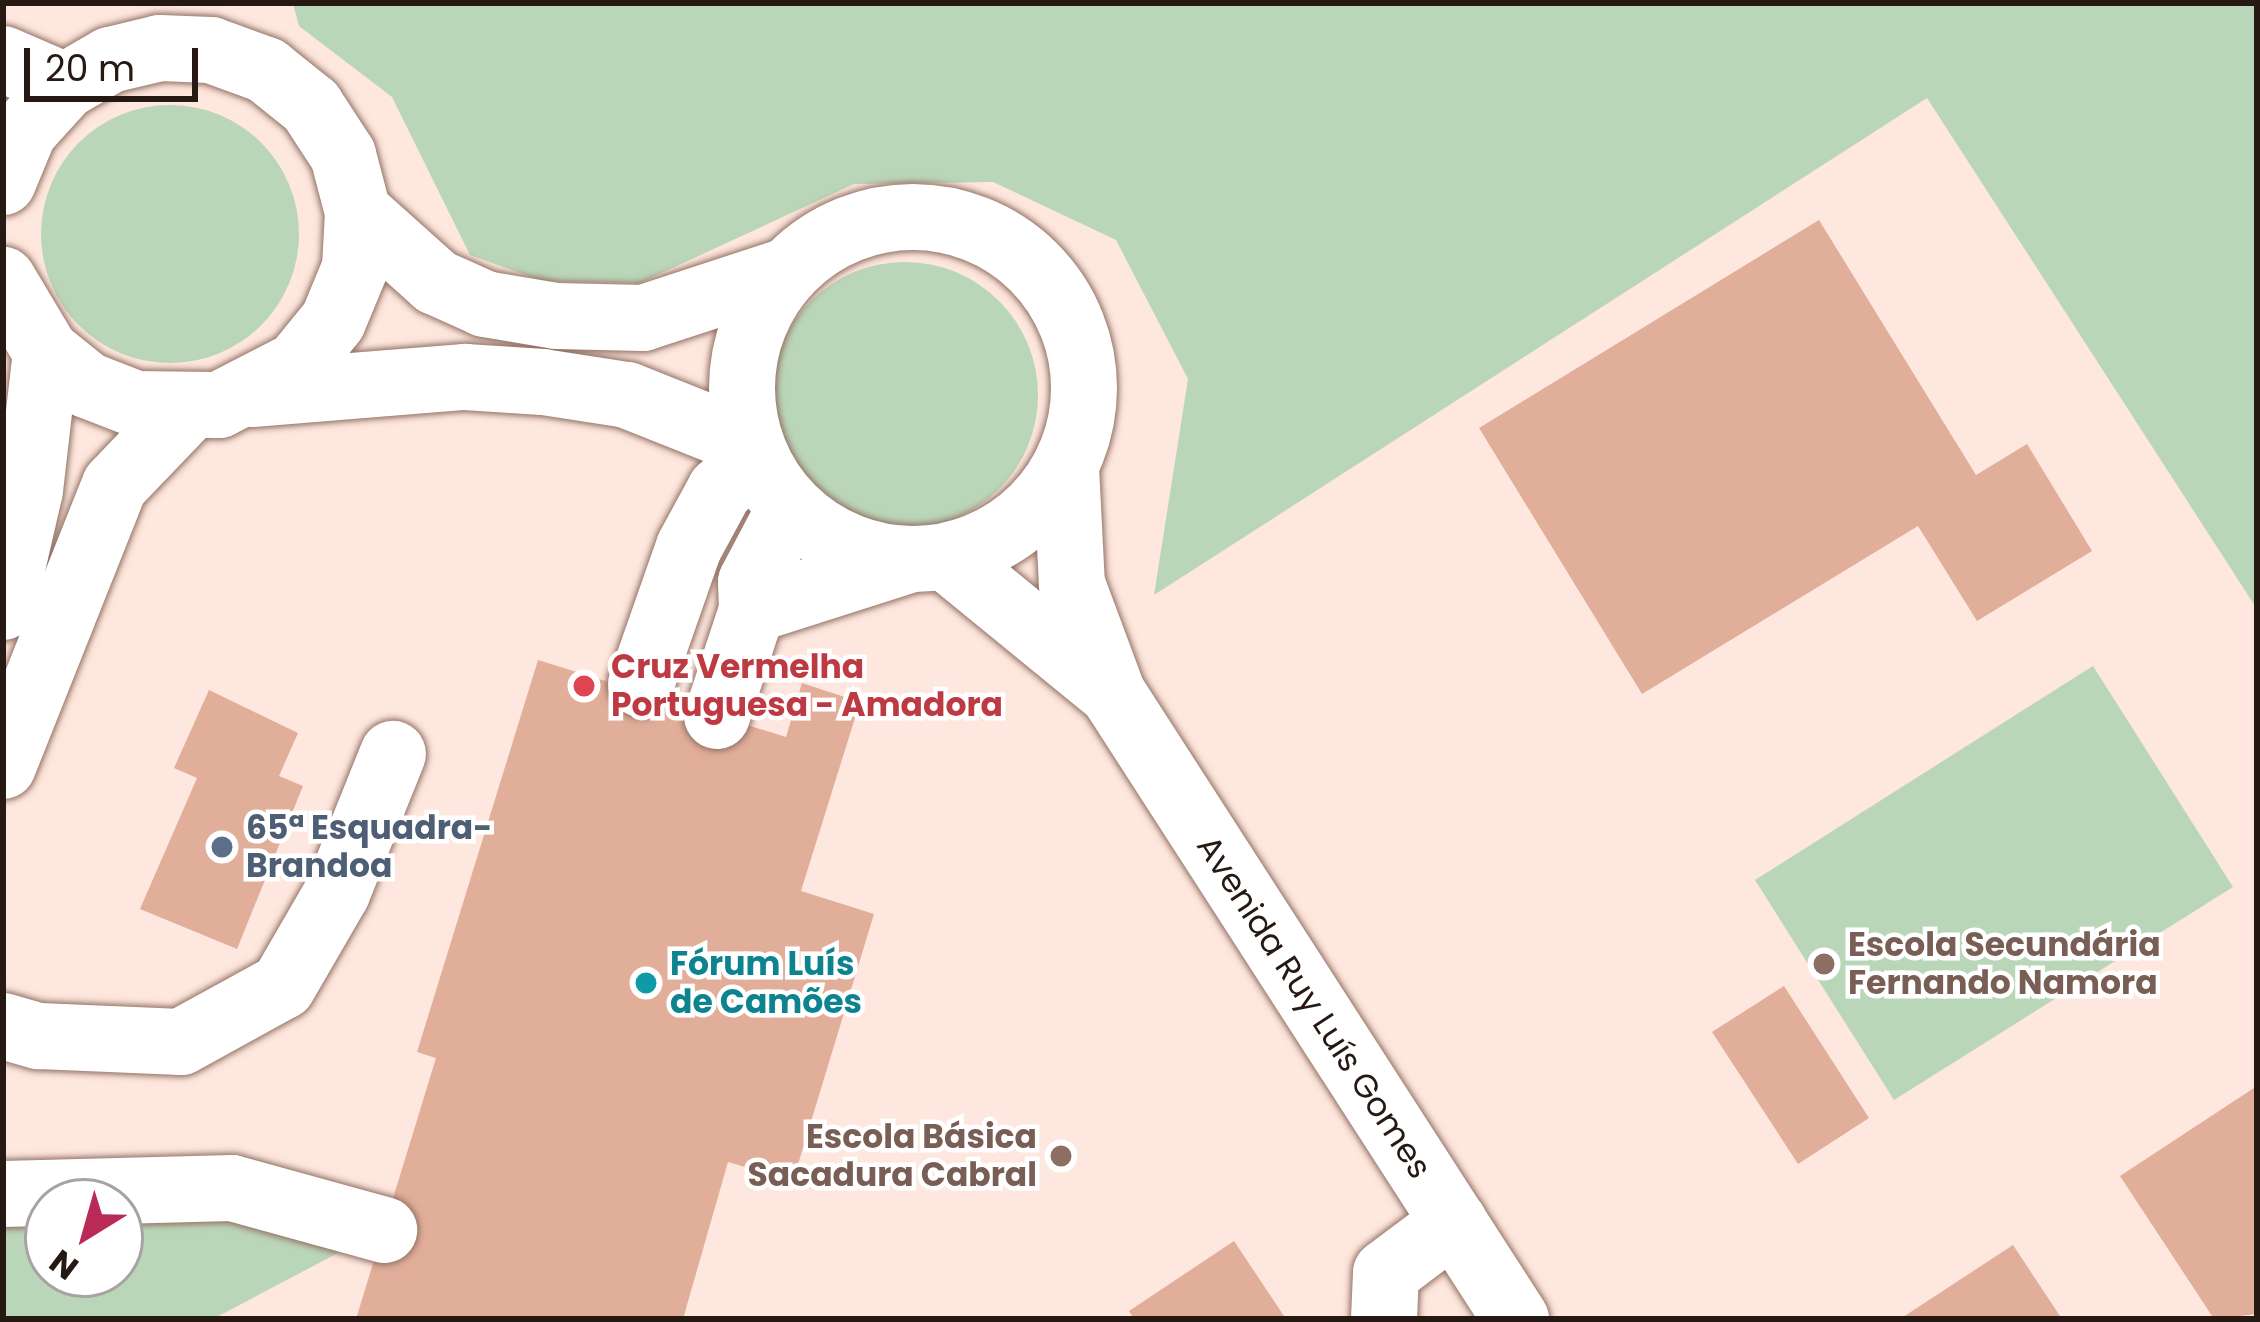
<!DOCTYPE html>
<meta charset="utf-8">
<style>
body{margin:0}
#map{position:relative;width:2260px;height:1322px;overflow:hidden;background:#fee7de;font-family:Poppins,sans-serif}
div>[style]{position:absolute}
.green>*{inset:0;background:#bad6b9}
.round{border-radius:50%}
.building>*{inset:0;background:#e1ae9a}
.roads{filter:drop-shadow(0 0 3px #947265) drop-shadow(0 0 3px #947265)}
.minor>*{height:66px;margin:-33px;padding:0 33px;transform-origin:33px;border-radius:33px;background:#fff}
.minor>.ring{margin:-33px;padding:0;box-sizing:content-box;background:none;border:66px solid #fff;border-radius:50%}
.dots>*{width:33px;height:33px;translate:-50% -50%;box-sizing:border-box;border:6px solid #fff;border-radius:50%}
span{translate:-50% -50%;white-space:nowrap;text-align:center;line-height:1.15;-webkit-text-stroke:9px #fff;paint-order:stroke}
.health-label{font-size:33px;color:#be3a42;font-weight:700}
.left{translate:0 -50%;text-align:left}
.service-label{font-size:33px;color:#4e5e75;font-weight:700}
.education-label{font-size:33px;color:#785e54;font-weight:700}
.right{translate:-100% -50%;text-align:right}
.culture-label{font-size:33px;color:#0d838f;font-weight:700}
.street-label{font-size:33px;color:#261914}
.frame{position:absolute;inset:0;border:6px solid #261914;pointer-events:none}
.north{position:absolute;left:24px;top:1178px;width:120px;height:120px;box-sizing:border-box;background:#fff;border:3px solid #a8a3a1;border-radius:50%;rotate:217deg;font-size:33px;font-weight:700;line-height:48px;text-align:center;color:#261914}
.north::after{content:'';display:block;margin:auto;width:42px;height:54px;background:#b92a57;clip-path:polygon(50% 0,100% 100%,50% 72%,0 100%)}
.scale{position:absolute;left:24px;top:48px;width:174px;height:54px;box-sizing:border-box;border:6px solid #261914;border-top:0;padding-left:15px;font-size:36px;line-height:42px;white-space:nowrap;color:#261914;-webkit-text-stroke:9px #fff;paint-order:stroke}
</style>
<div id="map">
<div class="green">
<i style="clip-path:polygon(293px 3px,2257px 3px,2257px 609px,1927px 98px,1154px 595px,1188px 379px,1116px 240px,993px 182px,854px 184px,640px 283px,543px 281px,470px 255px,392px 97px,299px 26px)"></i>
<i class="round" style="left:41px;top:105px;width:258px;height:258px"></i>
<i class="round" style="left:772px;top:262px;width:266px;height:266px"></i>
<i style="clip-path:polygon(2093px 666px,2233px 887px,1894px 1100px,1755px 880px)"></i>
<i style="clip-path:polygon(258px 1220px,353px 1245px,213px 1319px,3px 1319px,3px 1225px,48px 1224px,48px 1274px,120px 1274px,120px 1223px)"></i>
</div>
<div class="building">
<i style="clip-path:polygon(1819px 220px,1976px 475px,2027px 444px,2092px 551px,1977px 621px,1918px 526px,1642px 694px,1479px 428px)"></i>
<i style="clip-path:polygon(538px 660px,786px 737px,802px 683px,860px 702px,801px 891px,874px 914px,793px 1181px,728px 1162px,683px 1319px,356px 1319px,436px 1058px,417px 1052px)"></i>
<i style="clip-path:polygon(209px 690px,298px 733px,279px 776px,303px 786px,237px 949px,140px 909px,197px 778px,174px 768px)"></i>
<i style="clip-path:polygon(1784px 986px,1869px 1118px,1798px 1164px,1712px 1032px)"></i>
<i style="clip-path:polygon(2257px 1086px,2257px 1314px,2214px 1319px,2120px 1176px)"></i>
<i style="clip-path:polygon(1234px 1241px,1286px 1319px,1134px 1319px,1129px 1311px)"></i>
<i style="clip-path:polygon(2013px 1245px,2062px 1319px,1900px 1319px)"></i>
</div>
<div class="roads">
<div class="minor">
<i style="left:3px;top:59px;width:68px;rotate:23.5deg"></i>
<i style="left:3px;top:182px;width:55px;rotate:-67.6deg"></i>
<i style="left:24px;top:131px;width:61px;rotate:-47.7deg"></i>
<i style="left:65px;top:86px;width:52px;rotate:-30deg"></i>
<i style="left:110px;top:60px;width:51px;rotate:-13.5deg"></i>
<i style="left:160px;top:48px;width:51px;rotate:2.2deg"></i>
<i style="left:211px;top:50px;width:59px;rotate:20deg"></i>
<i style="left:266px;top:70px;width:58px;rotate:38.7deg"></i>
<i style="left:311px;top:106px;width:59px;rotate:56.9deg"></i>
<i style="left:343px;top:155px;width:59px;rotate:75.3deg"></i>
<i style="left:358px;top:212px;width:56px;rotate:93.1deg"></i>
<i style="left:355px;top:268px;width:57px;rotate:112.5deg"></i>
<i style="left:333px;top:321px;width:57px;rotate:129.3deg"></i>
<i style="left:297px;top:365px;width:88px;rotate:152.9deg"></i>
<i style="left:219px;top:405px;width:83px;rotate:-179.3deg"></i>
<i style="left:136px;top:404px;width:53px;rotate:-158.8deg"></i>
<i style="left:87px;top:385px;width:53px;rotate:-141.2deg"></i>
<i style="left:46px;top:352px;width:84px;rotate:-120.8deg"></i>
<i style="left:358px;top:212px;width:105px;rotate:41.9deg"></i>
<i style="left:436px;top:282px;width:54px;rotate:24.2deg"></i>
<i style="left:485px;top:304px;width:72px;rotate:9.6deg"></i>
<i style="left:556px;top:316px;width:87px;rotate:1.3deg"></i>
<i style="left:643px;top:318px;width:151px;rotate:-18.1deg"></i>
<i class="ring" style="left:742px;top:217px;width:276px;height:276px"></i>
<i style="left:252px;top:394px;width:214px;rotate:-4.6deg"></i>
<i style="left:465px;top:377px;width:78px;rotate:3.7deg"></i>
<i style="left:543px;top:382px;width:85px;rotate:8.8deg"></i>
<i style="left:627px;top:395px;width:132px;rotate:21.7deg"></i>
<i style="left:1066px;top:467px;width:117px;rotate:87.1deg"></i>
<i style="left:1072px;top:584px;width:117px;rotate:69.6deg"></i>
<i style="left:1113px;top:694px;width:744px;rotate:57.19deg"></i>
<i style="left:946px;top:557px;width:207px;rotate:39.3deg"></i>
<i style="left:3px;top:607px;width:120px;rotate:-77deg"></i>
<i style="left:30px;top:490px;width:139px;rotate:-83.4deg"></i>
<i style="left:752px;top:610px;width:165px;rotate:-17.7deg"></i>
<i style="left:641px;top:684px;width:145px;rotate:-70.7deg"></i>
<i style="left:689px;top:547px;width:65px;rotate:-61.5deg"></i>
<i style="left:720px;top:490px;width:44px;rotate:-41.3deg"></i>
<i style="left:717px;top:716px;width:112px;rotate:-71.7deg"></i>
<i style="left:752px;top:610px;width:28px;rotate:-92deg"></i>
<i style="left:751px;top:582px;width:84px;rotate:-62.2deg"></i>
<i style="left:3px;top:766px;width:302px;rotate:-68.3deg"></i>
<i style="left:115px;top:485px;width:105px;rotate:-46.2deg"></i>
<i style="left:3px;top:1026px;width:37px;rotate:16deg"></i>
<i style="left:39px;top:1036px;width:142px;rotate:2.4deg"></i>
<i style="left:181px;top:1042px;width:116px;rotate:-28.8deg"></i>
<i style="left:283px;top:986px;width:108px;rotate:-59.9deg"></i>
<i style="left:337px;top:893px;width:150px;rotate:-68.1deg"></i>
<i style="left:3px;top:1194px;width:229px;rotate:-1.5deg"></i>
<i style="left:232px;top:1188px;width:158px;rotate:15.4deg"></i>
<i style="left:1384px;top:1319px;width:46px;rotate:-87.5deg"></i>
<i style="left:1386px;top:1273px;width:85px;rotate:-36.9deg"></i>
</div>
</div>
<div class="dots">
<i style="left:584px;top:686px;background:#e0444e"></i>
<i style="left:222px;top:847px;background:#5c6f8a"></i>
<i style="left:1824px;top:964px;background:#8d6e63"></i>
<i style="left:646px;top:983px;background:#0f9aa8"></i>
<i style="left:1061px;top:1156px;background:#8d6e63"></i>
</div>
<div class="health-label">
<span class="left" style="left:611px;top:686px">Cruz Vermelha<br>Portuguesa - Amadora</span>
</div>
<div class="service-label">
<span class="left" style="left:246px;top:847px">65ª Esquadra-<br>Brandoa</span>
</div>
<div class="education-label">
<span class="left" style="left:1848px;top:964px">Escola Secundária<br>Fernando Namora</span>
<span class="right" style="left:1037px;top:1156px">Escola Básica<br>Sacadura Cabral</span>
</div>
<div class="culture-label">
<span class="left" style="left:670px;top:983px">Fórum Luís<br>de Camões</span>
</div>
<div class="street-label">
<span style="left:1314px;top:1007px;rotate:57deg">Avenida Ruy Luís Gomes</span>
</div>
<div class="frame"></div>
<div class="north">N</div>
<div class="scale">20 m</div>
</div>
